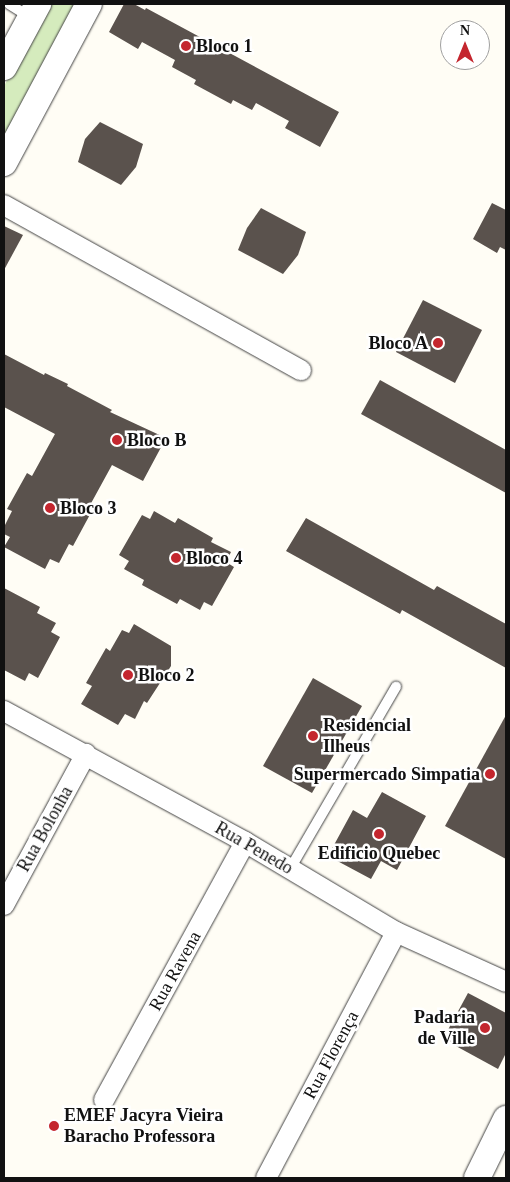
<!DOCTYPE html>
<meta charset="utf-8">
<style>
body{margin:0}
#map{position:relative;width:510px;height:1182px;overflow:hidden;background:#fffdf5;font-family:Georgia,serif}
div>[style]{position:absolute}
.green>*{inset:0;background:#d5ebbd}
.building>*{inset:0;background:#5a524d}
.roads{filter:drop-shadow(0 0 1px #444) drop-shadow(0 0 1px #444)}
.service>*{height:10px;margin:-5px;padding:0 5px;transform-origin:5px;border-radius:5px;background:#fff}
.minor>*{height:20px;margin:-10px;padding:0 10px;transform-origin:10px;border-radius:10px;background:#fff}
.tertiary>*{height:26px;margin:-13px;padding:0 13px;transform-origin:13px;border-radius:13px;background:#fff}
.dots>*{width:14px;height:14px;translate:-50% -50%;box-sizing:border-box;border:2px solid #fff;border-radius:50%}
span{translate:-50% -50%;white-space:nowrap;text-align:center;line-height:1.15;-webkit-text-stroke:5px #fff;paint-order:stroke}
.poi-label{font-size:18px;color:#111;font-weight:700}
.left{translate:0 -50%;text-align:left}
.right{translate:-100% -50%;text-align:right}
.street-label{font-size:18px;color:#111}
.frame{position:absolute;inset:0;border:5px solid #111;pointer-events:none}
.north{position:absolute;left:440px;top:20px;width:50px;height:50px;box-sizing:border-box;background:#fff;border:1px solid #a0a0a0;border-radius:50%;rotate:0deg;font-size:14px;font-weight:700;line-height:20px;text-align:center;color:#111}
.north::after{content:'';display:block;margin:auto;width:18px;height:22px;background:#c4262e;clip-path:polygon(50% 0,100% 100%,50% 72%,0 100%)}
</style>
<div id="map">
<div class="green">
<i style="clip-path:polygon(48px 4px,83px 4px,4px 153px,4px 86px)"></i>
</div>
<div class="building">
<i style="clip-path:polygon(124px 4px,134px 4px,145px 10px,146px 8px,339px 112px,320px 147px,285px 128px,289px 121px,256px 103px,252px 110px,233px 100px,231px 104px,194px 84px,196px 80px,172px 67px,175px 60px,142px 42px,138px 49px,109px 32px)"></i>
<i style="clip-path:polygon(100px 122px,143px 144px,136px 167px,121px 185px,78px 162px,85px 139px)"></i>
<i style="clip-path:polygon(492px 203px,506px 210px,506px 250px,500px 247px,497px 253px,473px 239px)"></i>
<i style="clip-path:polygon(261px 208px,306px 232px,298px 255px,283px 274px,238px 250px,247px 228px)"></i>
<i style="clip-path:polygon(4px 226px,23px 235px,4px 270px)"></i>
<i style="clip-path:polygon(423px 300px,482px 330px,455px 383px,396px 352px)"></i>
<i style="clip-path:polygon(4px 354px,44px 375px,45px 373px,68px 384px,67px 386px,112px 410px,110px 412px,166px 438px,143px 481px,112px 465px,89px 507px,93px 509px,73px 546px,69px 544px,59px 563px,50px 559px,45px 569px,4px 547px,10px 537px,4px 534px,4px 527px,12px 511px,7px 509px,27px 473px,32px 476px,55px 434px,4px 407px)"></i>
<i style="clip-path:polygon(380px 380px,506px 450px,506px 493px,361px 414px)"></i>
<i style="clip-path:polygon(154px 511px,175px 523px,178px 518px,213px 538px,211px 542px,231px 552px,226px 562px,234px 567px,212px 606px,204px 602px,200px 610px,180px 599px,177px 604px,142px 585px,144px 580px,124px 569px,129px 561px,119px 555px,142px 515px,150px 519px)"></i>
<i style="clip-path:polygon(306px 518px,434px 590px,437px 586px,506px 624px,506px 668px,402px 610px,400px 614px,286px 551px)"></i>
<i style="clip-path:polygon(4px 588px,40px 607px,37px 613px,56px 623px,51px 632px,60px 637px,38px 678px,29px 673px,25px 681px,4px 670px)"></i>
<i style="clip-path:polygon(134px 624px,171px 646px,171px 666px,147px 703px,144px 701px,135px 719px,125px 714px,118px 725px,81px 704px,92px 686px,86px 683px,106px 648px,110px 651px,122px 630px,129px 633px)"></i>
<i style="clip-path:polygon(313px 678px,362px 706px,312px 793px,263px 766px)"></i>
<i style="clip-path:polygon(506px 715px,506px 859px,445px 826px)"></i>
<i style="clip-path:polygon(382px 792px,426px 816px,397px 870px,381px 861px,371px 879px,328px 856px,353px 810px,367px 818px)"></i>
<i style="clip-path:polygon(468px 993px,506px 1013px,506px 1053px,498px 1069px,443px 1039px)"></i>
</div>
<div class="roads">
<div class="service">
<i style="left:9px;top:4px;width:25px;rotate:32deg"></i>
<i style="left:290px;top:869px;width:211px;rotate:-59.8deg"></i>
</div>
<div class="minor">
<i style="left:4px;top:205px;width:340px;rotate:29.1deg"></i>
<i style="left:4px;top:711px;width:274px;rotate:28.5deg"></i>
<i style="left:245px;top:842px;width:176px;rotate:30.8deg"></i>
<i style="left:396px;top:932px;width:121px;rotate:24.4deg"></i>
<i style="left:4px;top:905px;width:172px;rotate:-61.5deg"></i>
<i style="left:104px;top:1100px;width:294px;rotate:-61.3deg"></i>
<i style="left:266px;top:1178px;width:278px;rotate:-62.1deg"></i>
</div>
<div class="tertiary">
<i style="left:4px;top:67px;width:72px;rotate:-61.6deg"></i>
<i style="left:4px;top:163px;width:180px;rotate:-61.9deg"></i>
<i style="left:477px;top:1178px;width:66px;rotate:-63.8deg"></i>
</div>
</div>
<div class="dots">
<i style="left:186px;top:46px;background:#c4262e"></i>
<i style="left:438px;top:343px;background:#c4262e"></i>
<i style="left:117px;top:440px;background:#c4262e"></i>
<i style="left:50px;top:508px;background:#c4262e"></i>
<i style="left:176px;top:558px;background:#c4262e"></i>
<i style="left:128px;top:675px;background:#c4262e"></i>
<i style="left:313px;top:736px;background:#c4262e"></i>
<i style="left:490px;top:774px;background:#c4262e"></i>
<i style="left:379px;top:834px;background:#c4262e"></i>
<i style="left:485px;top:1028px;background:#c4262e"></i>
<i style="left:54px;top:1126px;background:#c4262e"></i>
</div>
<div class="poi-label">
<span class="left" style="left:196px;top:46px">Bloco 1</span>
<span class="right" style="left:428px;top:343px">Bloco A</span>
<span class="left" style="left:127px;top:440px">Bloco B</span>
<span class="left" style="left:60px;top:508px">Bloco 3</span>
<span class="left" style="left:186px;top:558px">Bloco 4</span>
<span class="left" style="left:138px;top:675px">Bloco 2</span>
<span class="left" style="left:323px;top:736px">Residencial<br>Ilheus</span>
<span class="right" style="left:480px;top:774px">Supermercado Simpatia</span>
<span style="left:379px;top:853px">Edificio Quebec</span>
<span class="right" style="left:475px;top:1028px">Padaria<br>de Ville</span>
<span class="left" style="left:64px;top:1126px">EMEF Jacyra Vieira<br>Baracho Professora</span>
</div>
<div class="street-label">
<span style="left:45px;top:829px;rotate:-61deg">Rua Bolonha</span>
<span style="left:254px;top:848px;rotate:30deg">Rua Penedo</span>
<span style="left:175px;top:971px;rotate:-61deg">Rua Ravena</span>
<span style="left:331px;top:1055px;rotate:-62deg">Rua Florença</span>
</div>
<div class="frame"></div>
<div class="north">N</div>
</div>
